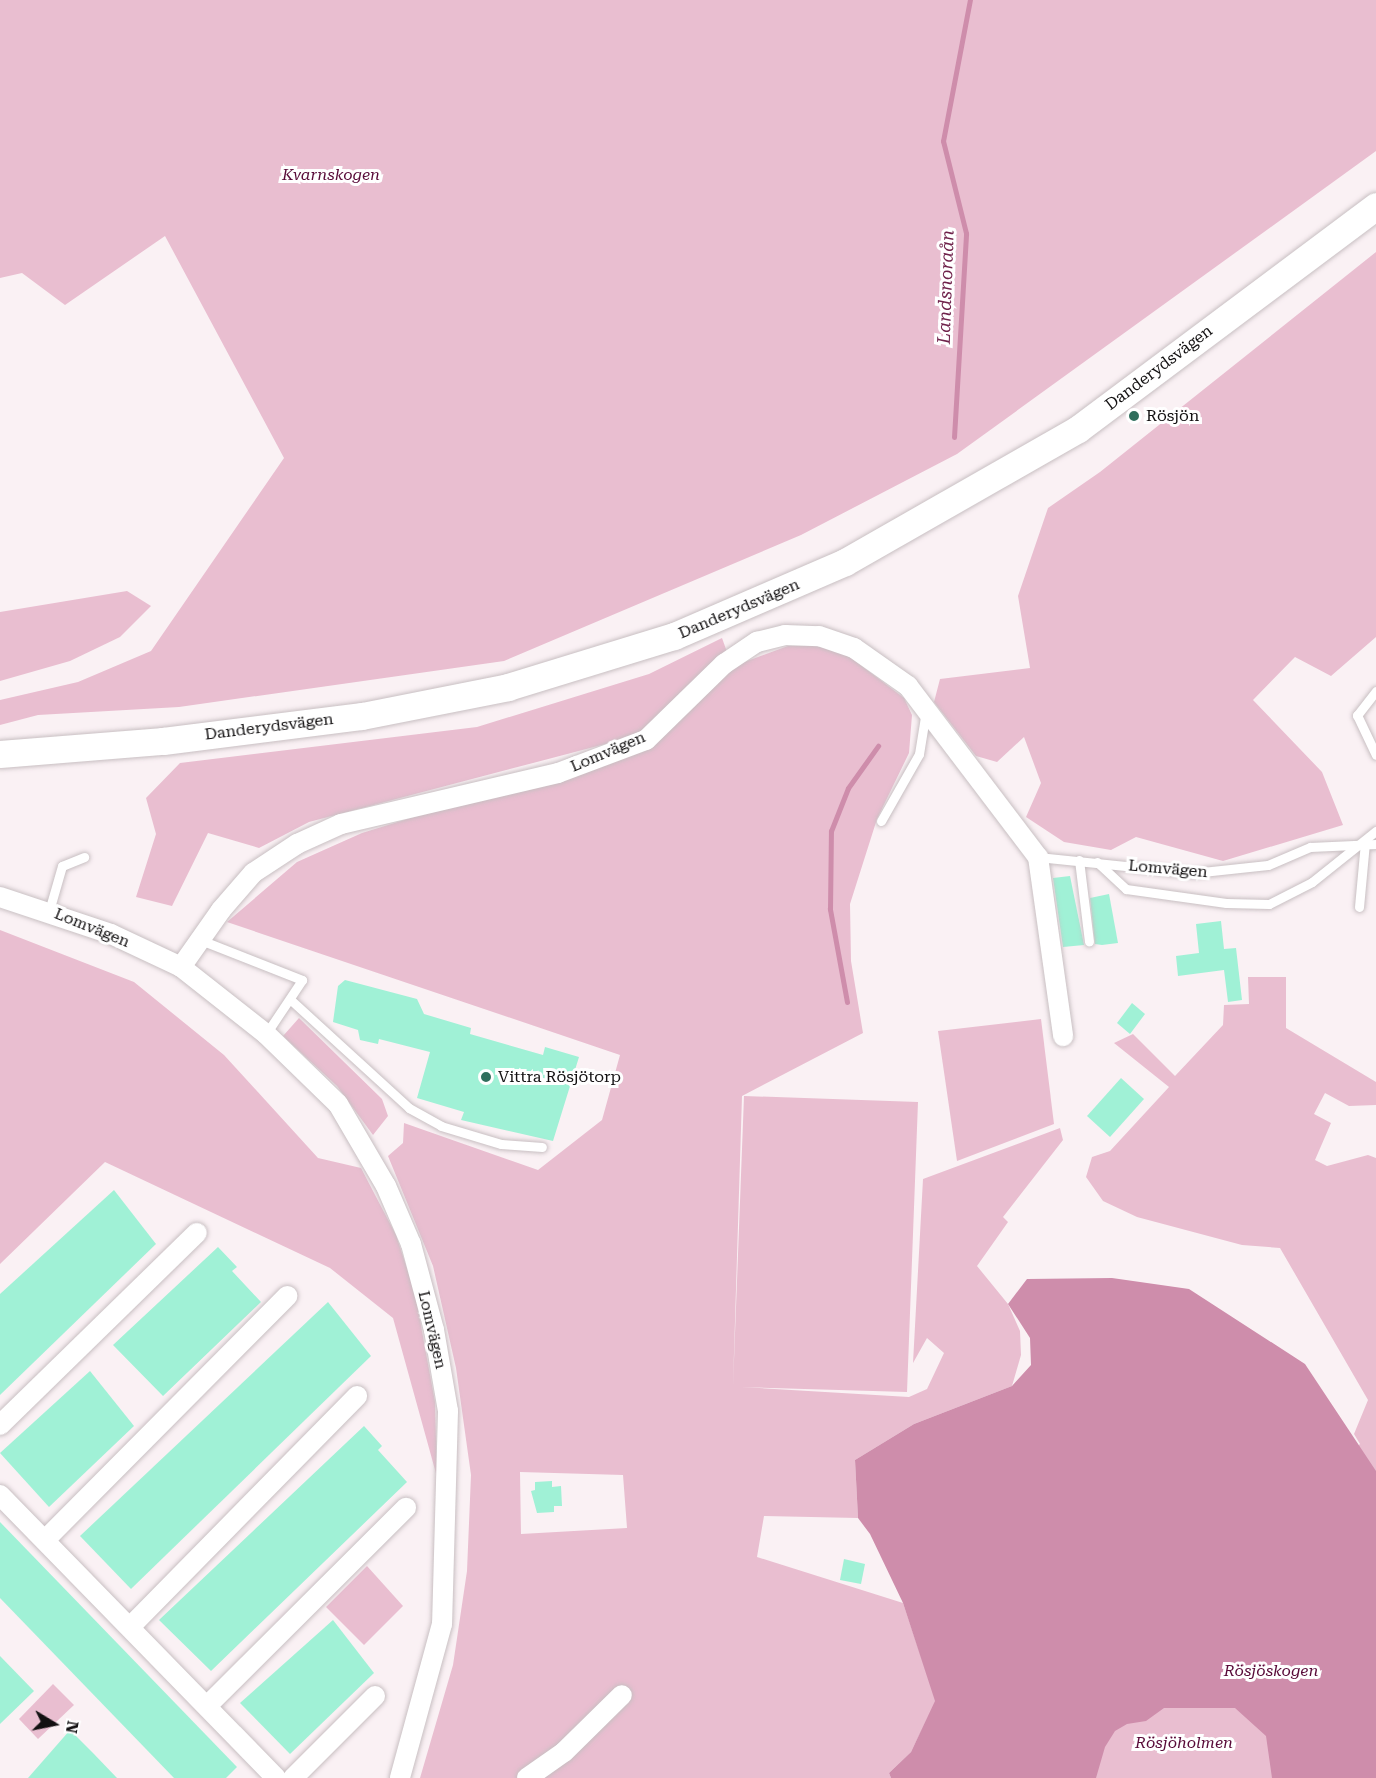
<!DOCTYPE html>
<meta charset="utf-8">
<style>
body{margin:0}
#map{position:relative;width:1376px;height:1778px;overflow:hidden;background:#faf1f4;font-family:"Roboto Serif",serif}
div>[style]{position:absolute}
.green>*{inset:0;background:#e9bed0}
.water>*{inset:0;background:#ce8dab}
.stream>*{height:5px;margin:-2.5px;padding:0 2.5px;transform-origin:2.5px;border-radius:2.5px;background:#ce8dab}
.building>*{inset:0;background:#a0f1d6}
.roads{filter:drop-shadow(0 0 2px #c8bfc2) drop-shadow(0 0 2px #c8bfc2)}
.service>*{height:9px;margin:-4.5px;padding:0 4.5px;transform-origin:4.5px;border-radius:4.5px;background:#fff}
.minor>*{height:20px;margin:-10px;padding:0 10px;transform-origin:10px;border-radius:10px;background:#fff}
.secondary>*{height:27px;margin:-13.5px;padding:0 13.5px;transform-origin:13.5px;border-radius:13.5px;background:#fff}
.dots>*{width:16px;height:16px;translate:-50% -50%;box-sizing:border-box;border:3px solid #fff;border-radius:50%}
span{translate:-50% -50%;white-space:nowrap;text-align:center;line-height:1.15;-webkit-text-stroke:6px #fff;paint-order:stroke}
.park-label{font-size:16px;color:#580a38;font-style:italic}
.street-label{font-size:16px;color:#121011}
.poi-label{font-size:16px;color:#121011}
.left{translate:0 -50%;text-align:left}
.water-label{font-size:18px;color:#70234c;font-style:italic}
.north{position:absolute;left:24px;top:1694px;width:60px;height:60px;-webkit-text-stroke:4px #fff;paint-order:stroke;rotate:100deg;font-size:16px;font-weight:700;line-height:24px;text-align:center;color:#121011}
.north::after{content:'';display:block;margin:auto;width:21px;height:27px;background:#121011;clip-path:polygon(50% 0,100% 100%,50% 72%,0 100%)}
</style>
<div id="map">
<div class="green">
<i style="clip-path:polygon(0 0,1376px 0,1376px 151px,957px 454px,801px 535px,504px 661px,179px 707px,38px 715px,0 725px,0 700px,78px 682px,151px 651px,284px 458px,165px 236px,65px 305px,22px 273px,0 278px)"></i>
<i style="clip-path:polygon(1376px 252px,1376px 637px,1331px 676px,1295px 657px,1253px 700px,1322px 772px,1343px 825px,1223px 861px,1136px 837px,1111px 850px,1064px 842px,1026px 817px,1041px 783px,1024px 737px,997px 762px,976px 756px,934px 702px,940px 679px,1030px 668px,1018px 596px,1048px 508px,1100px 472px)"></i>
<i style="clip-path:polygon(127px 591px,151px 606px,120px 637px,70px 661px,0 681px,0 612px)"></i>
<i style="clip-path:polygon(722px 638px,727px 652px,660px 721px,628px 738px,309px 822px,259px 848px,208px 833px,172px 906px,136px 897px,156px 834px,146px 798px,180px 763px,477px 727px,649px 674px)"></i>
<i style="clip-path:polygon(evenodd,834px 645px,904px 698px,912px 715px,909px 753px,877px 819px,850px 904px,851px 961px,863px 1033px,742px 1096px,733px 1386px,744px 1096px,918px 1102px,907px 1392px,741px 1387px,909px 1397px,927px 1389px,944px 1353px,927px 1338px,913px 1363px,923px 1179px,1060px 1128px,1063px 1140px,1003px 1217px,1008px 1222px,977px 1266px,1008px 1304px,1020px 1331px,1021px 1355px,1012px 1386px,914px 1424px,855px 1460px,858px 1518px,764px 1516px,757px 1557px,903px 1603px,936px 1701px,911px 1752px,889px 1773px,891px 1778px,420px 1778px,453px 1665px,467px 1571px,471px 1475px,456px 1368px,433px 1266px,388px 1156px,403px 1143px,404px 1123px,538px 1170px,602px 1120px,620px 1055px,227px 922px,297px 862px,362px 833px,652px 744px,723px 670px,788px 646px,834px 645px,520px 1472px,623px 1475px,627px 1528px,521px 1534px,520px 1472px)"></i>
<i style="clip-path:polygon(0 930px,134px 982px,224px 1055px,318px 1158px,361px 1168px,396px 1235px,415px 1293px,435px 1402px,437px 1477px,393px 1318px,330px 1268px,105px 1162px,0 1264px)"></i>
<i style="clip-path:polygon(1248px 977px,1286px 977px,1286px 1028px,1376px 1082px,1376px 1105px,1349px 1106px,1325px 1093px,1314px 1114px,1331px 1123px,1315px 1160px,1327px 1166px,1368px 1155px,1376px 1158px,1376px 1778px,999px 1778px,1360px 1444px,1354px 1434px,1368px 1400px,1280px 1248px,1242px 1245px,1137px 1217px,1103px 1201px,1086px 1177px,1092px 1157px,1110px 1151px,1169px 1087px,1114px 1043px,1133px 1034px,1175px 1076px,1223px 1025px,1224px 1005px,1249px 1004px)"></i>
<i style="clip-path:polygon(299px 1018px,382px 1099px,388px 1116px,373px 1135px,337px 1086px,283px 1036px)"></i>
<i style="clip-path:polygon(1041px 1019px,1054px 1124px,957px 1161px,938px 1031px)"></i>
<i style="clip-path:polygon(367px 1566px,403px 1606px,364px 1645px,326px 1607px)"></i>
<i style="clip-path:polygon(53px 1684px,74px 1705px,38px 1739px,19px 1719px)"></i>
</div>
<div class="water">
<i style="clip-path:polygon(1112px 1278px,1189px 1289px,1305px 1364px,1376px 1471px,1376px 1778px,1272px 1778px,1266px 1736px,1235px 1708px,1164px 1708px,1146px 1721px,1127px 1724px,1115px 1731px,1105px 1747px,1096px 1778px,891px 1778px,889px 1773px,911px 1752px,935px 1701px,903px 1603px,870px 1534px,858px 1518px,855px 1460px,914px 1424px,1012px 1386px,1031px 1365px,1030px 1338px,1008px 1304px,1027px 1279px)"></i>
</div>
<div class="stream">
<i style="left:954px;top:437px;width:204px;rotate:-86.6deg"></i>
<i style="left:966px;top:233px;width:95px;rotate:-104deg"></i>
<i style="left:943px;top:141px;width:144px;rotate:-79.2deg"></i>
<i style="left:847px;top:1002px;width:95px;rotate:-100.4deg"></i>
<i style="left:830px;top:909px;width:78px;rotate:-89.3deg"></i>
<i style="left:831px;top:831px;width:46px;rotate:-68.4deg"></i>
<i style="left:848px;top:788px;width:52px;rotate:-54.5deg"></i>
</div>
<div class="building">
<i style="clip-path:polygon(1070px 876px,1084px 945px,1063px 947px,1053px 878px)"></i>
<i style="clip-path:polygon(1109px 894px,1118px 943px,1102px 945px,1095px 944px,1090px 898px)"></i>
<i style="clip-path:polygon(1221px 921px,1224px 949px,1236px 948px,1242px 1000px,1228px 1002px,1224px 970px,1178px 976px,1176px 956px,1199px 953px,1196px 924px)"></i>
<i style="clip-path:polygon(345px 980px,417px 999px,424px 1014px,471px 1028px,470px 1034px,543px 1055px,545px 1047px,579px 1057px,553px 1141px,461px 1120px,464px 1112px,417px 1098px,430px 1052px,379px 1039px,378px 1044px,360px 1040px,358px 1030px,333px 1022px,338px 986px)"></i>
<i style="clip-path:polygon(1132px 1003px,1145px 1014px,1130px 1034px,1117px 1023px)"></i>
<i style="clip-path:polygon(1121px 1078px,1144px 1099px,1110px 1137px,1087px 1116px)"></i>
<i style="clip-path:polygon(114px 1190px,156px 1244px,0 1395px,0 1294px)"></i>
<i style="clip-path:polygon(218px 1247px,237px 1267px,232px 1271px,261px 1302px,163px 1396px,113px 1345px)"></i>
<i style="clip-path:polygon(328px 1302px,371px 1356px,131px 1589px,80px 1536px)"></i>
<i style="clip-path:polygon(90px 1371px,134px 1426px,49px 1507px,0 1453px)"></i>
<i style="clip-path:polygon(364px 1426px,382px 1446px,378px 1450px,407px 1482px,211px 1671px,159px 1620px)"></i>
<i style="clip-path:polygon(552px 1481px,552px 1487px,561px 1486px,562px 1506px,554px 1506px,554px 1512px,537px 1513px,531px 1491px,535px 1490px,535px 1482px)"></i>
<i style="clip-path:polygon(0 1522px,237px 1767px,226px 1778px,174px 1778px,0 1598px)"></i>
<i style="clip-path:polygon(844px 1559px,865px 1564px,861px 1584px,840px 1580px)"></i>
<i style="clip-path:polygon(333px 1620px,374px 1673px,290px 1754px,240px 1703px)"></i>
<i style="clip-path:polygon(0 1656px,34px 1691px,0 1724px)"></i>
<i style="clip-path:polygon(70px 1730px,93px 1753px,117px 1778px,28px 1778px)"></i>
</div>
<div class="roads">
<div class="service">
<i style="left:1376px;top:691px;width:31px;rotate:128deg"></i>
<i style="left:1357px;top:715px;width:44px;rotate:64.6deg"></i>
<i style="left:881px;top:821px;width:77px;rotate:-60.4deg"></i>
<i style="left:919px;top:754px;width:44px;rotate:-80.8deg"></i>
<i style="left:1038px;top:857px;width:156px;rotate:5.9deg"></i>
<i style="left:1193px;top:873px;width:75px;rotate:-6.1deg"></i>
<i style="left:1268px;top:865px;width:46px;rotate:-23.2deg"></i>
<i style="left:1310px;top:847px;width:66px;rotate:-2.6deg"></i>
<i style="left:1079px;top:860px;width:82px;rotate:83deg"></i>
<i style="left:1097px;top:862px;width:40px;rotate:43deg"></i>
<i style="left:1126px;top:889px;width:101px;rotate:8deg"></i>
<i style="left:1226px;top:903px;width:43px;rotate:1.3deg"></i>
<i style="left:1269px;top:904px;width:48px;rotate:-27.1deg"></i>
<i style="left:1312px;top:882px;width:82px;rotate:-38.6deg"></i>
<i style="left:1359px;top:907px;width:65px;rotate:-84.7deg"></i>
<i style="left:49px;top:911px;width:47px;rotate:-73.9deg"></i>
<i style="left:62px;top:866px;width:24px;rotate:-22deg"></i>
<i style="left:198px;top:939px;width:112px;rotate:21.5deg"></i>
<i style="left:302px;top:980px;width:65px;rotate:123.7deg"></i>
<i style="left:292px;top:1001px;width:159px;rotate:42.4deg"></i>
<i style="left:409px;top:1108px;width:37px;rotate:29deg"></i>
<i style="left:441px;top:1126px;width:63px;rotate:16.7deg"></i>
<i style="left:501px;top:1144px;width:41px;rotate:4.2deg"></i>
</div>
<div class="minor">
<i style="left:0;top:897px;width:117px;rotate:18.4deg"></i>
<i style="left:111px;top:934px;width:77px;rotate:25.2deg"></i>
<i style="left:181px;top:967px;width:108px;rotate:38.2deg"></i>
<i style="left:266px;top:1034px;width:100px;rotate:44.2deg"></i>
<i style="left:338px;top:1104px;width:95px;rotate:59.7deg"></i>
<i style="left:386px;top:1186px;width:63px;rotate:66.7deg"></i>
<i style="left:411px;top:1244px;width:89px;rotate:75deg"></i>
<i style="left:434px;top:1330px;width:82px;rotate:80.2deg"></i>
<i style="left:448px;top:1411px;width:213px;rotate:91.6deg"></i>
<i style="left:442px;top:1624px;width:160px;rotate:105.3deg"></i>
<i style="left:181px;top:967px;width:70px;rotate:-54.9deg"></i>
<i style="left:221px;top:910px;width:49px;rotate:-49.1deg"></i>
<i style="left:253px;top:873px;width:53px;rotate:-33.4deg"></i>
<i style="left:297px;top:844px;width:48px;rotate:-24.4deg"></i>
<i style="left:341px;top:824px;width:223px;rotate:-13.2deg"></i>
<i style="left:558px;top:773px;width:94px;rotate:-20.6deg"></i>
<i style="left:646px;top:740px;width:109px;rotate:-44.3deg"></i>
<i style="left:724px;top:664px;width:40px;rotate:-34deg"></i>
<i style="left:757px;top:642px;width:29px;rotate:-14deg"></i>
<i style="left:785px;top:635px;width:34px;rotate:2deg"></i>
<i style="left:819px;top:636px;width:37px;rotate:19deg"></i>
<i style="left:854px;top:648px;width:66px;rotate:35.1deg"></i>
<i style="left:908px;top:686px;width:215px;rotate:52.8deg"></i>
<i style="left:1038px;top:857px;width:181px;rotate:82deg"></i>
<i style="left:0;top:1425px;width:275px;rotate:-44.3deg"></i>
<i style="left:0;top:1495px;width:395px;rotate:45.7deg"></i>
<i style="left:45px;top:1540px;width:344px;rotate:-45.2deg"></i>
<i style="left:130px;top:1627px;width:324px;rotate:-45.5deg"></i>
<i style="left:207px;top:1706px;width:281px;rotate:-44.9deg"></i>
<i style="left:293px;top:1778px;width:116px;rotate:-45deg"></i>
<i style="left:527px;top:1778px;width:45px;rotate:-35.1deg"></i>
<i style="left:564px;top:1752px;width:81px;rotate:-44.5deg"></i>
</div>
<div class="secondary">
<i style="left:0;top:754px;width:164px;rotate:-4.6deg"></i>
<i style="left:163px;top:741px;width:201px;rotate:-7.2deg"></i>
<i style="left:362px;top:716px;width:149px;rotate:-11.2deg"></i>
<i style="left:508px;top:687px;width:174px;rotate:-17.1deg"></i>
<i style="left:674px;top:636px;width:186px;rotate:-23.4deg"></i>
<i style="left:845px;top:562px;width:268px;rotate:-29.7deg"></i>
<i style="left:1078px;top:429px;width:372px;rotate:-36.8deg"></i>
</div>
</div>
<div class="dots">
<i style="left:1134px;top:416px;background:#2f6e5c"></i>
<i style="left:486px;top:1077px;background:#2f6e5c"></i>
</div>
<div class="park-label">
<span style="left:331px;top:175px">Kvarnskogen</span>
<span style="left:1271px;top:1671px">Rösjöskogen</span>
<span style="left:1184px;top:1743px">Rösjöholmen</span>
</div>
<div class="street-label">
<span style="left:1159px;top:368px;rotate:-37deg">Danderydsvägen</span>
<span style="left:739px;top:609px;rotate:-23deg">Danderydsvägen</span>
<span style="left:269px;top:727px;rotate:-7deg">Danderydsvägen</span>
<span style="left:608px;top:752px;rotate:-23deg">Lomvägen</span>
<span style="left:1168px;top:869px;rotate:5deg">Lomvägen</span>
<span style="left:92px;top:928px;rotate:22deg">Lomvägen</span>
<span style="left:432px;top:1330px;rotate:77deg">Lomvägen</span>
</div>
<div class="poi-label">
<span class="left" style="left:1146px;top:416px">Rösjön</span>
<span class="left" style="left:498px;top:1077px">Vittra Rösjötorp</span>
</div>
<div class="water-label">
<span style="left:946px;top:287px;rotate:-88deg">Landsnoraån</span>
</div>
<div class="north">N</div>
</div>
